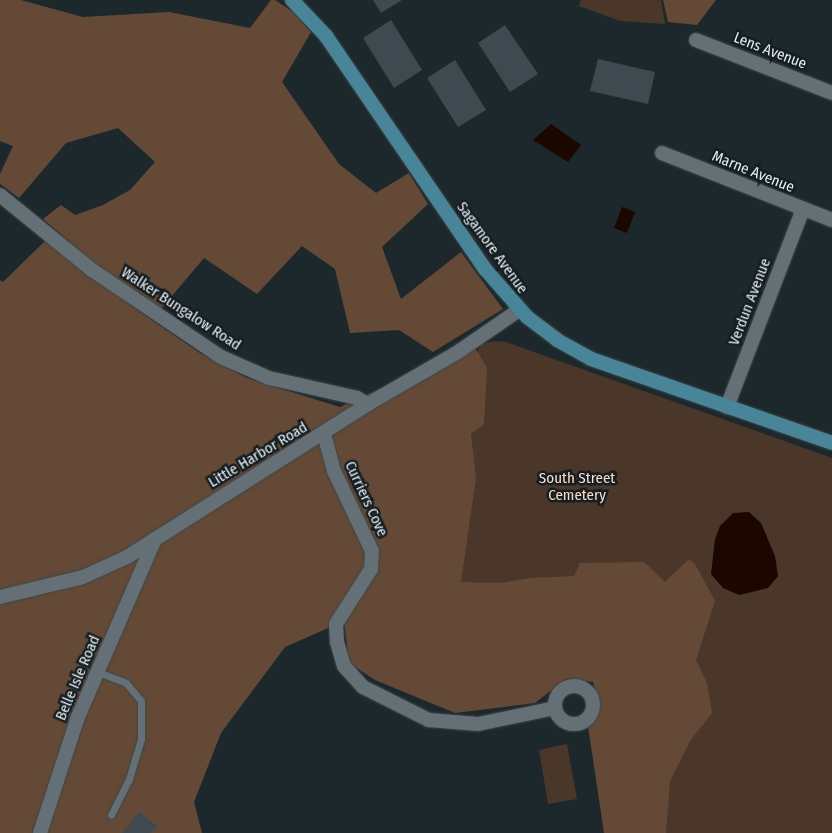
<!DOCTYPE html>
<style>
body{margin:0}
#map{position:relative;width:832px;height:833px;overflow:hidden;background:#1d282d;font-family:"Fira Sans Condensed",sans-serif}
div>[style]{position:absolute}
.green>*{inset:0;background:#4a372a}
.forest>*{inset:0;background:#644936}
.water>*{inset:0;background:#1b0600}
.building>*{inset:0;background:#3e4a50}
.roads{filter:drop-shadow(0 0 1px #3d464a) drop-shadow(0 0 1px #3d464a)}
.service>*{height:7px;margin:-3.5px;padding:0 3.5px;transform-origin:3.5px;border-radius:3.5px;background:#647076}
.minor>*{height:14px;margin:-7px;padding:0 7px;transform-origin:7px;border-radius:7px;background:#647076}
.minor>.ring{margin:-7px;padding:0;box-sizing:content-box;background:none;border:14px solid #647076;border-radius:50%}
.secondary>*{height:14px;margin:-7px;padding:0 7px;transform-origin:7px;border-radius:7px;background:#488599}
span{translate:-50% -50%;white-space:nowrap;text-align:center;line-height:1.15;-webkit-text-stroke:5px #141e23;paint-order:stroke}
.street-label{font-size:15px;color:#e7eef1}
.park-label{font-size:15px;color:#fcdcc6}
</style>
<div id="map">
<div class="green">
<i style="clip-path:polygon(581px 0,661px 0,665px 24px,620px 21px,579px 6px)"></i>
<i style="clip-path:polygon(494px 341px,506px 342px,832px 458px,832px 833px,647px 833px,687px 726px,455px 585px,477px 352px,481px 344px)"></i>
<i style="clip-path:polygon(567px 744px,577px 799px,548px 804px,539px 750px)"></i>
</div>
<div class="forest">
<i style="clip-path:polygon(0 0,21px 0,83px 17px,169px 12px,250px 28px,271px 0,275px 0,293px 12px,311px 32px,282px 82px,339px 164px,376px 193px,409px 173px,428px 204px,382px 247px,401px 299px,461px 252px,503px 309px,433px 352px,399px 330px,350px 333px,335px 269px,302px 246px,257px 294px,204px 258px,160px 310px,97px 266px,43px 219px,61px 205px,75px 215px,103px 205px,130px 190px,155px 162px,118px 128px,66px 143px,19px 198px,0 184px,0 174px,13px 146px,0 141px)"></i>
<i style="clip-path:polygon(663px 0,716px 0,697px 25px,668px 22px)"></i>
<i style="clip-path:polygon(46px 240px,129px 304px,200px 353px,247px 378px,340px 407px,474px 346px,487px 368px,484px 424px,471px 434px,476px 478px,461px 582px,500px 583px,530px 578px,574px 576px,580px 563px,644px 562px,665px 582px,689px 559px,695px 564px,715px 601px,696px 660px,707px 683px,712px 713px,690px 741px,670px 781px,666px 833px,604px 833px,588px 726px,599px 709px,593px 682px,566px 679px,535px 703px,455px 713px,375px 680px,349px 663px,344px 621px,285px 647px,221px 733px,194px 802px,202px 833px,0 833px,0 280px,3px 282px)"></i>
</div>
<div class="water">
<i style="clip-path:polygon(551px 124px,581px 145px,568px 162px,533px 140px)"></i>
<i style="clip-path:polygon(622px 207px,635px 212px,627px 233px,614px 228px)"></i>
<i style="clip-path:polygon(749px 512px,761px 523px,775px 556px,778px 576px,768px 588px,739px 595px,723px 588px,711px 574px,715px 539px,720px 526px,733px 513px)"></i>
</div>
<div class="building">
<i style="clip-path:polygon(373px 0,402px 0,381px 13px)"></i>
<i style="clip-path:polygon(391px 20px,422px 70px,394px 88px,363px 38px)"></i>
<i style="clip-path:polygon(505px 25px,538px 74px,510px 92px,478px 43px)"></i>
<i style="clip-path:polygon(598px 59px,655px 72px,648px 104px,590px 91px)"></i>
<i style="clip-path:polygon(455px 60px,486px 110px,458px 127px,427px 78px)"></i>
<i style="clip-path:polygon(139px 812px,157px 826px,151px 833px,122px 833px)"></i>
</div>
<div class="roads">
<div class="service">
<i style="left:98px;top:672px;width:30px;rotate:21deg"></i>
<i style="left:126px;top:683px;width:23px;rotate:50deg"></i>
<i style="left:141px;top:701px;width:38px;rotate:90deg"></i>
<i style="left:141px;top:739px;width:42px;rotate:106.7deg"></i>
<i style="left:129px;top:779px;width:40px;rotate:116.6deg"></i>
</div>
<div class="minor">
<i style="left:696px;top:40px;width:146px;rotate:21.3deg"></i>
<i style="left:662px;top:153px;width:183px;rotate:21.5deg"></i>
<i style="left:0;top:195px;width:119px;rotate:39.2deg"></i>
<i style="left:92px;top:270px;width:156px;rotate:34deg"></i>
<i style="left:221px;top:357px;width:52px;rotate:23.6deg"></i>
<i style="left:269px;top:378px;width:90px;rotate:12.8deg"></i>
<i style="left:357px;top:398px;width:13px;rotate:29deg"></i>
<i style="left:727px;top:407px;width:212px;rotate:-69deg"></i>
<i style="left:324px;top:434px;width:38px;rotate:75deg"></i>
<i style="left:334px;top:471px;width:89px;rotate:64.6deg"></i>
<i style="left:372px;top:551px;width:18px;rotate:93deg"></i>
<i style="left:371px;top:569px;width:65px;rotate:122.5deg"></i>
<i style="left:336px;top:624px;width:18px;rotate:87deg"></i>
<i style="left:337px;top:642px;width:25px;rotate:74deg"></i>
<i style="left:344px;top:666px;width:28px;rotate:48deg"></i>
<i style="left:363px;top:687px;width:74px;rotate:26.6deg"></i>
<i style="left:429px;top:720px;width:49px;rotate:4.7deg"></i>
<i style="left:478px;top:724px;width:79px;rotate:-11.7deg"></i>
<i style="left:0;top:597px;width:85px;rotate:-13.5deg"></i>
<i style="left:83px;top:577px;width:48px;rotate:-24.4deg"></i>
<i style="left:127px;top:557px;width:285px;rotate:-32.4deg"></i>
<i style="left:368px;top:404px;width:104px;rotate:-30deg"></i>
<i style="left:458px;top:352px;width:74px;rotate:-34.5deg"></i>
<i class="ring" style="left:555px;top:686px;width:24px;height:24px"></i>
<i style="left:40px;top:833px;width:122px;rotate:-71.9deg"></i>
<i style="left:78px;top:717px;width:194px;rotate:-66.6deg"></i>
</div>
<div class="secondary">
<i style="left:292px;top:0;width:50px;rotate:46.6deg"></i>
<i style="left:326px;top:36px;width:282px;rotate:55.7deg"></i>
<i style="left:485px;top:269px;width:64px;rotate:48.8deg"></i>
<i style="left:527px;top:317px;width:38px;rotate:37deg"></i>
<i style="left:557px;top:340px;width:39px;rotate:29deg"></i>
<i style="left:591px;top:359px;width:255px;rotate:19.2deg"></i>
</div>
</div>
<div class="street-label">
<span style="left:770px;top:51px;rotate:21deg">Lens Avenue</span>
<span style="left:753px;top:172px;rotate:22deg">Marne Avenue</span>
<span style="left:492px;top:248px;rotate:54deg">Sagamore Avenue</span>
<span style="left:750px;top:302px;rotate:-69deg">Verdun Avenue</span>
<span style="left:181px;top:309px;rotate:33deg">Walker Bungalow Road</span>
<span style="left:258px;top:455px;rotate:-31deg">Little Harbor Road</span>
<span style="left:366px;top:499px;rotate:65deg">Curriers Cove</span>
<span style="left:78px;top:678px;rotate:-67deg">Belle Isle Road</span>
</div>
<div class="park-label">
<span style="left:577px;top:487px">South Street<br>Cemetery</span>
</div>
</div>
